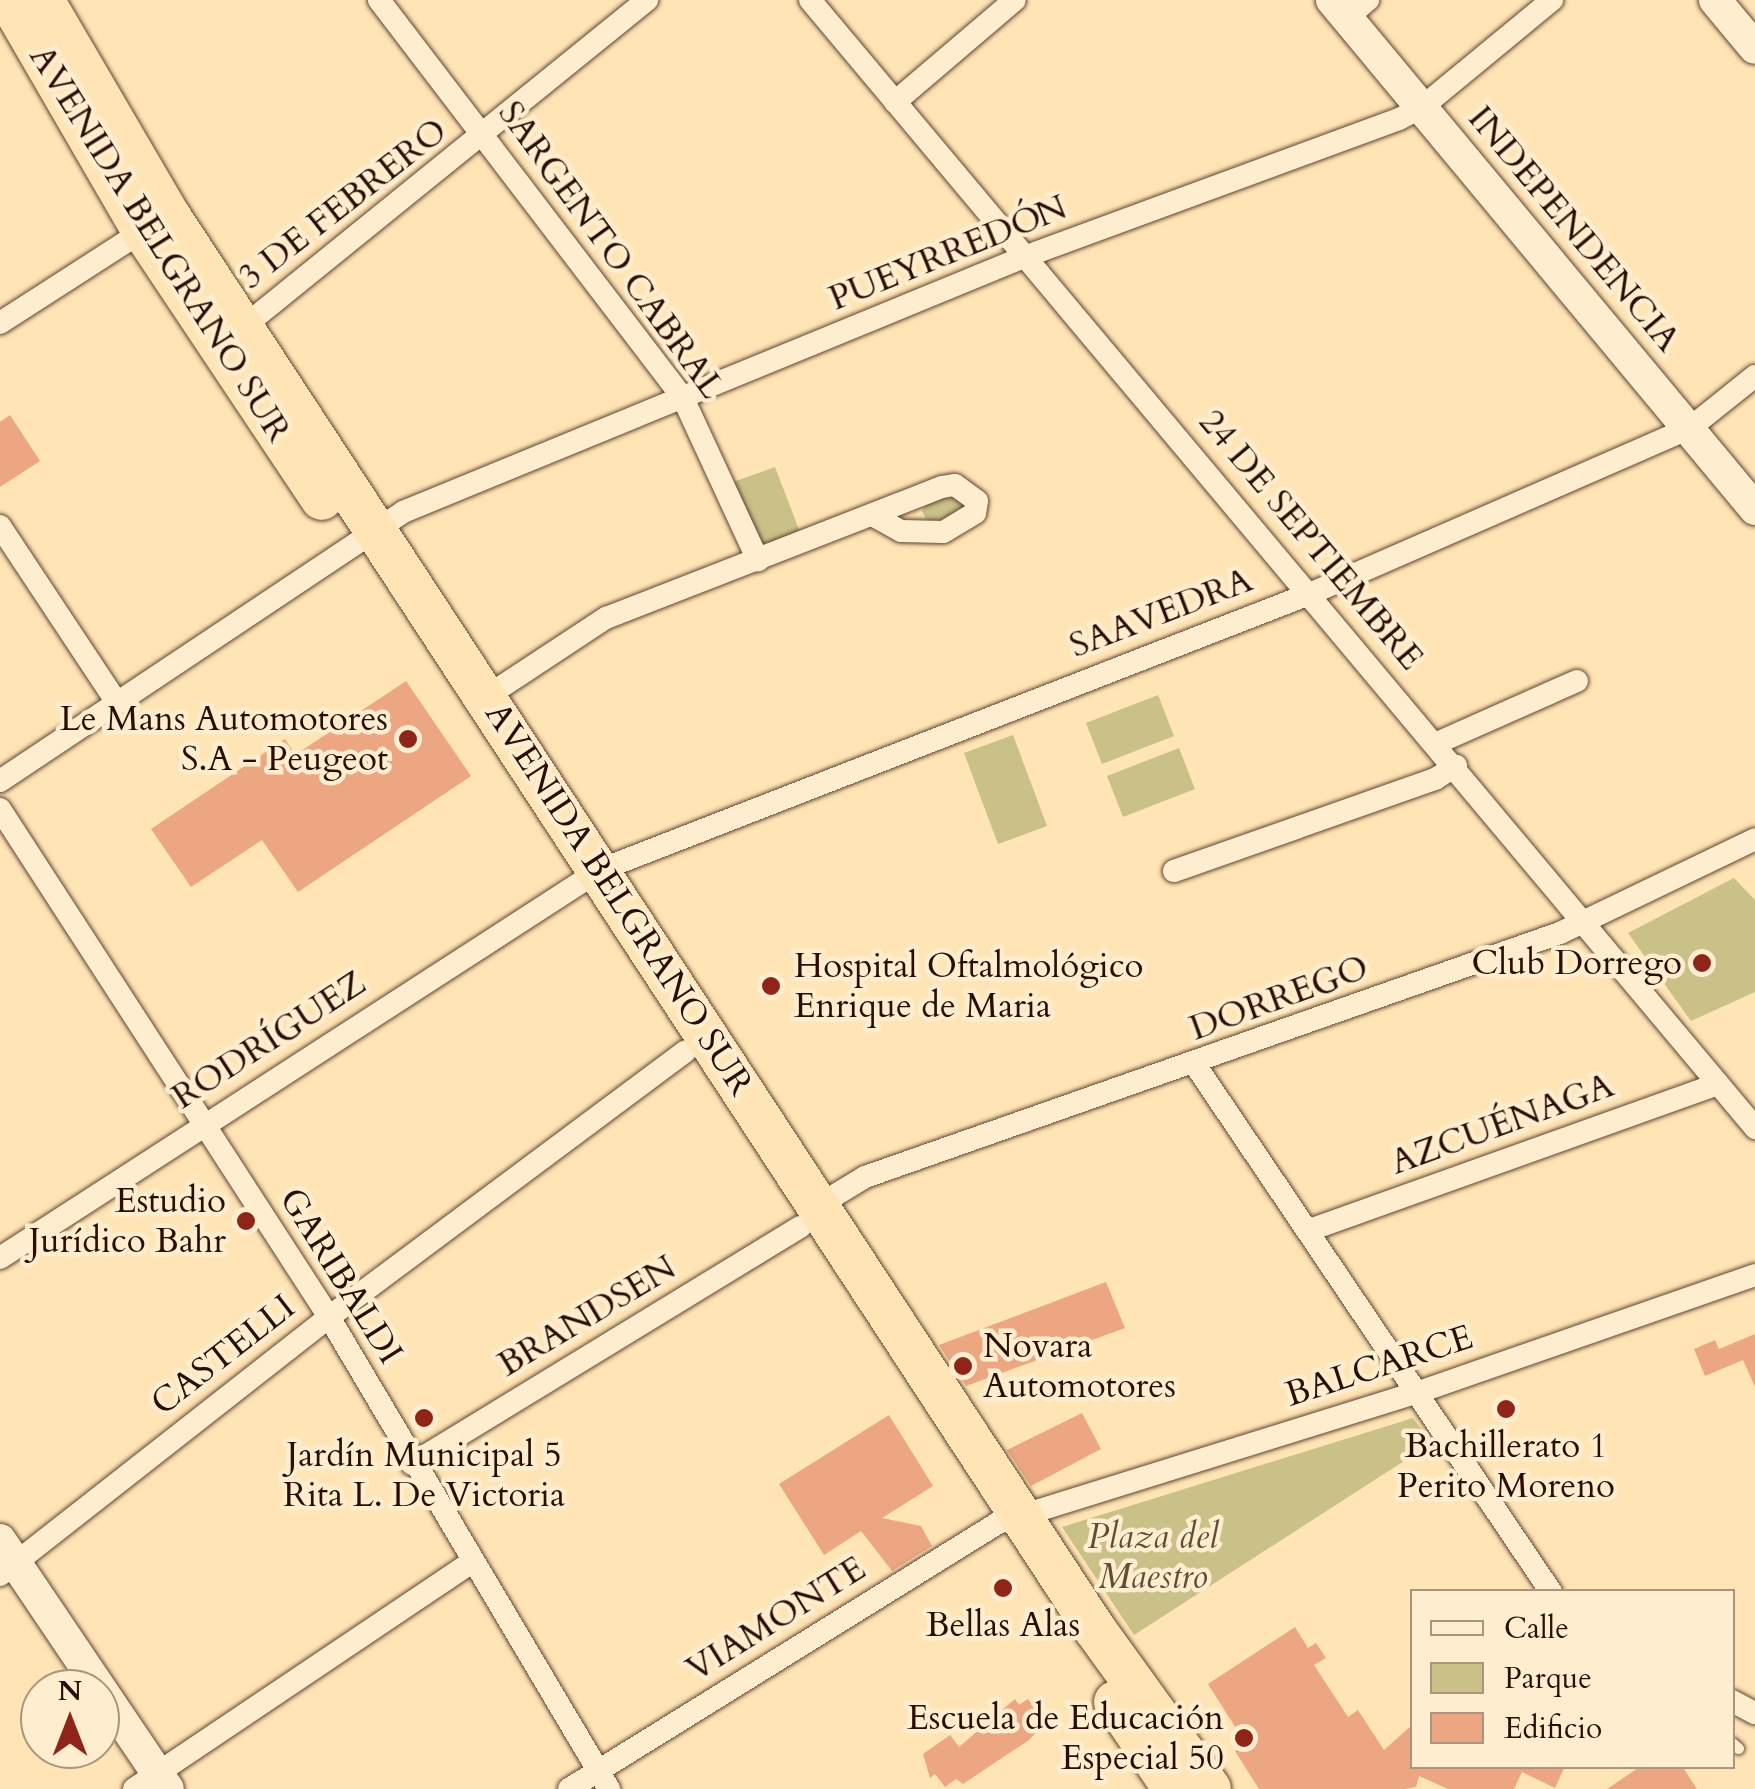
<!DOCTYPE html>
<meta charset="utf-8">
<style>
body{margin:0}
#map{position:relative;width:1755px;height:1789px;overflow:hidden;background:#ffe4b5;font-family:Cardo,serif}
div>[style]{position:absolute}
.green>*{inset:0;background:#c9c188}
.building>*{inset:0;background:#eca681}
.roads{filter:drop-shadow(0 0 2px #61432f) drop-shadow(0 0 2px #61432f)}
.lane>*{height:11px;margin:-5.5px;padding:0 5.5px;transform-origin:5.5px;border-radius:5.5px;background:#ffedcf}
.street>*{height:22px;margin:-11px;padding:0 11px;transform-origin:11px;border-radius:11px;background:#ffedcf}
.secondary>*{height:32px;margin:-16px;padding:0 16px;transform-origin:16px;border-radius:16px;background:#ffedcf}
.highway>*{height:42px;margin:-21px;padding:0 21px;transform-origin:21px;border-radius:21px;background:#ffe4b5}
.dots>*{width:28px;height:28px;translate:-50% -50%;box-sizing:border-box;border:5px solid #ffedcf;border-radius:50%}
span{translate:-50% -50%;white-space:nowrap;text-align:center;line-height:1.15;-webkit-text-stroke:9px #ffedcf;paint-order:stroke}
.street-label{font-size:35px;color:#2c0d02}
.poi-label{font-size:35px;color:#2c0d02}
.right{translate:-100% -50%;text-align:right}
.left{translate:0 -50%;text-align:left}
.park-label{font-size:35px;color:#634c31;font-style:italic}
.legend{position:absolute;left:1410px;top:1589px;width:325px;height:180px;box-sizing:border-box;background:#ffedcf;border:2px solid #ab937d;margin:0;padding:12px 18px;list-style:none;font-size:30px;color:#2c0d02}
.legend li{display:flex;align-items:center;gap:20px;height:50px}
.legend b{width:50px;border:2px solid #ab937d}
.north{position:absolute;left:20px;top:1669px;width:100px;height:100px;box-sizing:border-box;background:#ffedcf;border:2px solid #ab937d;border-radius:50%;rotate:0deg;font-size:28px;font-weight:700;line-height:40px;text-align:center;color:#2c0d02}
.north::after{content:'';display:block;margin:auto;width:35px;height:45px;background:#8f2418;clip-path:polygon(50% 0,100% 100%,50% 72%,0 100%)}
</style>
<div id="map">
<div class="green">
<i style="clip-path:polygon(775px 467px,801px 535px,760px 550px,733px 482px)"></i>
<i style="clip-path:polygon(958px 495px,967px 511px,948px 522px,926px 519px,922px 511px,929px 501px)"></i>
<i style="clip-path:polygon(1158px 695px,1174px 736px,1102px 764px,1086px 723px)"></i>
<i style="clip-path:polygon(1013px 735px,1047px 826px,998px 844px,964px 753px)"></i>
<i style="clip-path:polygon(1179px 748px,1195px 789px,1123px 817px,1107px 776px)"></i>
<i style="clip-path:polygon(1734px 878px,1755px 900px,1755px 992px,1691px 1021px,1628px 933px)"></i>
<i style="clip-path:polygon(1413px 1418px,1432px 1443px,1134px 1635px,1062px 1527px)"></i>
</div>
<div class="building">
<i style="clip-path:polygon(10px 415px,40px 461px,0 487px,0 422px)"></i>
<i style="clip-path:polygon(406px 681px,471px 776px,298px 892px,262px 840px,191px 887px,151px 829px,285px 739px,295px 755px)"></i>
<i style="clip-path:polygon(1106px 1282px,1125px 1328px,966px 1386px,939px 1345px)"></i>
<i style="clip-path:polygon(1755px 1334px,1755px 1387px,1743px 1360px,1705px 1376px,1694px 1349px,1715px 1340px,1719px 1349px)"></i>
<i style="clip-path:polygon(1082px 1413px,1101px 1449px,1031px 1486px,1007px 1450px)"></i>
<i style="clip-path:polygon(889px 1415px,933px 1486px,882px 1518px,921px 1526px,932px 1546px,892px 1571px,861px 1531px,824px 1555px,779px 1484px)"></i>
<i style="clip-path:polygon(1295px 1627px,1308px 1648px,1316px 1643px,1326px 1658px,1314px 1665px,1348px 1717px,1358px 1710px,1384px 1750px,1412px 1725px,1412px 1766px,1565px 1766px,1555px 1788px,1522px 1772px,1514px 1789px,1448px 1789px,1419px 1776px,1416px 1787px,1405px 1789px,1259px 1789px,1235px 1751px,1246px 1744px,1208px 1684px)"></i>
<i style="clip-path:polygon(1015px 1699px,1019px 1705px,1028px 1699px,1035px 1709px,1031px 1713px,1040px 1728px,1029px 1740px,963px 1784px,956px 1779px,945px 1787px,935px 1774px,930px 1778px,923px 1754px,950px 1735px,959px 1747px)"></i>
<i style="clip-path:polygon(1641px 1766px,1682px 1766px,1697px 1789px,1607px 1789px)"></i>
</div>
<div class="roads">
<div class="lane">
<i style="left:1732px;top:1743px;width:8px;rotate:40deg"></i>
</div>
<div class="street">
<i style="left:379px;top:0;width:501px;rotate:52.63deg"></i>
<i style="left:683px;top:398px;width:179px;rotate:65.2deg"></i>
<i style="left:810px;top:0;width:1472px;rotate:50.04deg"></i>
<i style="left:1347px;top:18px;width:28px;rotate:-41deg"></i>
<i style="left:895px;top:102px;width:157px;rotate:-40.4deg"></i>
<i style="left:0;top:323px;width:170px;rotate:-32.8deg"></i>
<i style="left:237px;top:332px;width:528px;rotate:-39deg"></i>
<i style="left:0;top:526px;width:212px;rotate:56.5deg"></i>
<i style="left:486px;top:697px;width:144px;rotate:-33.4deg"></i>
<i style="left:606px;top:618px;width:361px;rotate:-21.3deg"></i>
<i style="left:942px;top:487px;width:13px;rotate:-9deg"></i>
<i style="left:955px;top:485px;width:27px;rotate:36deg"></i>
<i style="left:977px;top:501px;width:12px;rotate:99deg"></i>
<i style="left:975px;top:513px;width:37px;rotate:149deg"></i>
<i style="left:943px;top:532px;width:42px;rotate:-178.6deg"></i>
<i style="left:901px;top:531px;width:31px;rotate:-151deg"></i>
<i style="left:1437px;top:743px;width:153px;rotate:-23.9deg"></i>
<i style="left:0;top:781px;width:485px;rotate:-33.7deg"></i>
<i style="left:403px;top:512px;width:671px;rotate:-22.32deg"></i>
<i style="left:1024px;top:257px;width:400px;rotate:-20.2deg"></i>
<i style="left:1399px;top:119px;width:25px;rotate:-27deg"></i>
<i style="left:1421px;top:108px;width:170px;rotate:-39.5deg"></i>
<i style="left:0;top:809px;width:605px;rotate:57.07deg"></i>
<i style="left:329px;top:1317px;width:549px;rotate:59.32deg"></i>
<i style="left:1174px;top:871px;width:277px;rotate:-19.4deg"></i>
<i style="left:1435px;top:779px;width:25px;rotate:-32deg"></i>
<i style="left:1196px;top:1066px;width:635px;rotate:55.98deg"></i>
<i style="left:819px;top:1205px;width:54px;rotate:-31.3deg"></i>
<i style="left:865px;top:1177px;width:737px;rotate:-19.35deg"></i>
<i style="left:1560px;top:933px;width:216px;rotate:-25.7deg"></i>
<i style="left:1310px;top:1230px;width:433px;rotate:-19.7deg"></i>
<i style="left:0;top:1258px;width:715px;rotate:-32.89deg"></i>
<i style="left:600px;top:870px;width:764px;rotate:-21.26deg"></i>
<i style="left:1312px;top:593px;width:412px;rotate:-23.6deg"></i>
<i style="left:1690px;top:428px;width:83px;rotate:-38.7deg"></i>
<i style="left:412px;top:1464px;width:455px;rotate:-31.4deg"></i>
<i style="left:0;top:1575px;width:418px;rotate:-38.1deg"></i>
<i style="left:329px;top:1317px;width:444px;rotate:-36.7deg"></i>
<i style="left:1732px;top:1701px;width:26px;rotate:28deg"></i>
<i style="left:134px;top:1789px;width:407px;rotate:-33.9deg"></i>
<i style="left:569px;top:1789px;width:505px;rotate:-31.8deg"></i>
<i style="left:998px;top:1523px;width:441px;rotate:-17.3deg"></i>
<i style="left:1419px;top:1392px;width:356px;rotate:-19.2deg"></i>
</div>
<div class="secondary">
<i style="left:1332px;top:0;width:662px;rotate:50.27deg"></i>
<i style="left:1715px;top:0;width:62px;rotate:50.2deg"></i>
<i style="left:0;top:1540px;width:300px;rotate:56deg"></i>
</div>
<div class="highway">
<i style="left:9px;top:0;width:267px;rotate:59.9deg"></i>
<i style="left:143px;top:231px;width:322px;rotate:56.3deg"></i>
<i style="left:43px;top:0;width:251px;rotate:59.7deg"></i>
<i style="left:170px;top:217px;width:1687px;rotate:56.78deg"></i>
<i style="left:1094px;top:1628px;width:198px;rotate:54.2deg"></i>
<i style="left:1115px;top:1702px;width:105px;rotate:55.9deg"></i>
</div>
</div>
<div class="dots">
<i style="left:408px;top:739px;background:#8f2418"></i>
<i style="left:1702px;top:963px;background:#8f2418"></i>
<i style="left:771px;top:986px;background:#8f2418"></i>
<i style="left:246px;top:1221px;background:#8f2418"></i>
<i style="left:963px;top:1366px;background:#8f2418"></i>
<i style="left:1506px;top:1409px;background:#8f2418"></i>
<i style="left:424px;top:1418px;background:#8f2418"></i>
<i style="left:1003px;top:1588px;background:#8f2418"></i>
<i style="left:1244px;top:1738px;background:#8f2418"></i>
</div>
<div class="street-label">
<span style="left:343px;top:204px;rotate:-38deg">3 DE FEBRERO</span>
<span style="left:1574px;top:229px;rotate:50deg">INDEPENDENCIA</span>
<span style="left:160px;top:244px;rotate:58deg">AVENIDA BELGRANO SUR</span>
<span style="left:611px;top:250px;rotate:54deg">SARGENTO CABRAL</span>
<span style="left:948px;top:253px;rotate:-22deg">PUEYRREDÓN</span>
<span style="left:1311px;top:540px;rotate:50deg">24 DE SEPTIEMBRE</span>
<span style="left:1161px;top:613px;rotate:-21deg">SAAVEDRA</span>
<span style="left:619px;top:899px;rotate:57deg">AVENIDA BELGRANO SUR</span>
<span style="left:1279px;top:998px;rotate:-20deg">DORREGO</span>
<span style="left:269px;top:1040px;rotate:-33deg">RODRÍGUEZ</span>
<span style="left:1502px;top:1124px;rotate:-20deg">AZCUÉNAGA</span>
<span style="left:341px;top:1276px;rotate:58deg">GARIBALDI</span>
<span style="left:587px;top:1316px;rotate:-31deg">BRANDSEN</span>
<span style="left:223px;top:1355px;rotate:-38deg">CASTELLI</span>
<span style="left:1379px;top:1366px;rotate:-18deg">BALCARCE</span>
<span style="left:776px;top:1619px;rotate:-32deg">VIAMONTE</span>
</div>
<div class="poi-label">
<span class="right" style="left:388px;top:739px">Le Mans Automotores<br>S.A - Peugeot</span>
<span class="right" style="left:1682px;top:963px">Club Dorrego</span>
<span class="left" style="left:794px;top:986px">Hospital Oftalmológico<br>Enrique de Maria</span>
<span class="right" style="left:226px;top:1221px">Estudio<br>Jurídico Bahr</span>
<span class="left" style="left:983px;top:1366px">Novara<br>Automotores</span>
<span style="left:1506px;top:1466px">Bachillerato 1<br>Perito Moreno</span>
<span style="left:424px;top:1475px">Jardín Municipal 5<br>Rita L. De Victoria</span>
<span style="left:1003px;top:1625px">Bellas Alas</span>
<span class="right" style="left:1224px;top:1738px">Escuela de Educación<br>Especial 50</span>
</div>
<div class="park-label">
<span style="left:1153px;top:1557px">Plaza del<br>Maestro</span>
</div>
<ul class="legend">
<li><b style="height:12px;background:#ffedcf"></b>Calle</li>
<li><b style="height:28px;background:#c9c188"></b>Parque</li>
<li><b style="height:28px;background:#eca681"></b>Edificio</li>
</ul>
<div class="north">N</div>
</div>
